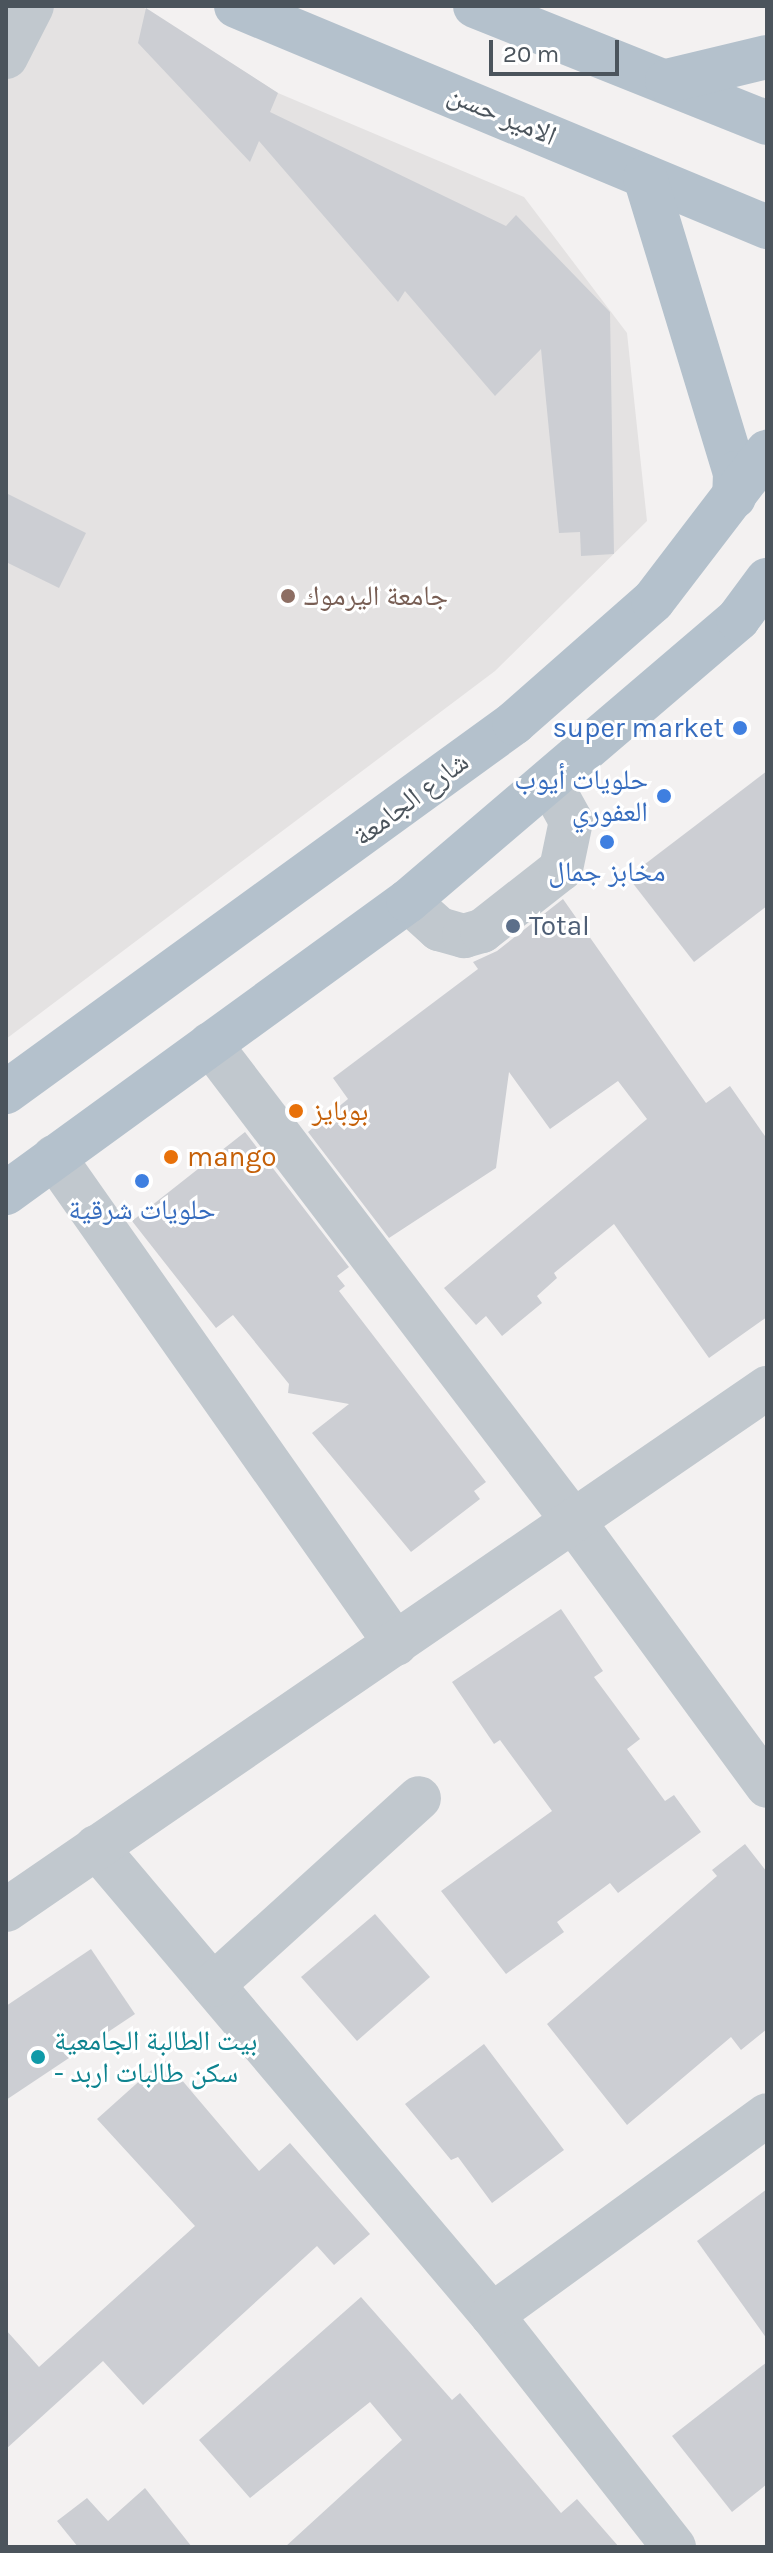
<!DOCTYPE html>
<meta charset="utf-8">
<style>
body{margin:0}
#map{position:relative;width:773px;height:2553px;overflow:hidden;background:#f3f1f1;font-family:Karla,"Noto Naskh Arabic",sans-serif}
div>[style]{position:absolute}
.education>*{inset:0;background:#e4e2e2}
.building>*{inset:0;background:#ccced3}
.minor>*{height:44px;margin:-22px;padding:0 22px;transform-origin:22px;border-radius:22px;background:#c1c8ce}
.major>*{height:44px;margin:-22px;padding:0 22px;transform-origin:22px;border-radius:22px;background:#b4c1cc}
.dots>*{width:22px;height:22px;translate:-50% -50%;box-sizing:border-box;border:4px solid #fff;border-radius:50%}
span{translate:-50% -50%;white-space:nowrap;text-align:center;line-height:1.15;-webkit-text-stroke:6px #fff;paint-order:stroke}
.street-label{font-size:28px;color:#4b545c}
.education-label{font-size:28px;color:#785e54}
.left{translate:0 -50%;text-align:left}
.shop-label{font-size:28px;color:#366cbe}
.right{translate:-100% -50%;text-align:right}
.service-label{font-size:28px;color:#4e5e75}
.food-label{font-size:28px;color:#c56008}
.culture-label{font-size:28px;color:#0d838f}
.frame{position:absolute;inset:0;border:8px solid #4b545c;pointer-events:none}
.scale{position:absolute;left:489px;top:40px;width:130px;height:36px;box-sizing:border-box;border:4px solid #4b545c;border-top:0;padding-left:10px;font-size:24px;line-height:28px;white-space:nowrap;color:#4b545c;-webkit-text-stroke:6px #fff;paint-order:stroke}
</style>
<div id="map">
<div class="education">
<i style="clip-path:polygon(6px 6px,141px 6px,278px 93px,524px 197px,627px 333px,647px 521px,495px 671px,6px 1039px)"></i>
</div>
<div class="building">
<i style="clip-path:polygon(146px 8px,278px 93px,270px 112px,506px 226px,516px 215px,610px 312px,614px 554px,581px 556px,580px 532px,559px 533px,541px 349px,495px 396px,405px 291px,398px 302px,259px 141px,250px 162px,138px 43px)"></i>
<i style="clip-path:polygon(6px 493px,86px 533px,59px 588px,6px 562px)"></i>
<i style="clip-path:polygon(767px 771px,767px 906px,694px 962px,628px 877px)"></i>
<i style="clip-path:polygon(563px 899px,706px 1103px,730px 1086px,767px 1139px,767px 1317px,709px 1358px,614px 1224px,554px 1273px,557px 1278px,537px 1296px,542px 1303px,502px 1336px,486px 1316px,476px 1325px,444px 1288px,647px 1119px,618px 1081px,550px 1129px,509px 1072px,496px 1168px,389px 1238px,308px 1132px,348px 1099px,333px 1078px,478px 969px,473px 962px,497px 951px)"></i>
<i style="clip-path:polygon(245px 1132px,349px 1267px,337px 1276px,345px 1286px,339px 1291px,486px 1482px,474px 1491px,480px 1499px,411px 1552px,312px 1433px,349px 1404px,288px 1393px,289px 1384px,233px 1315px,216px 1328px,132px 1221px)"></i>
<i style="clip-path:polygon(561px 1609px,603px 1671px,594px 1677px,640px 1739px,627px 1749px,665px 1801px,674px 1795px,701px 1832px,618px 1893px,610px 1883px,557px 1922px,564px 1932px,506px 1974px,441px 1891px,552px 1811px,500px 1740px,494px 1744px,452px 1682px)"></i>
<i style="clip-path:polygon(745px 1844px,767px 1872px,767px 2029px,741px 2050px,731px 2037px,627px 2125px,547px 2024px,717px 1876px,712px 1870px)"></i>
<i style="clip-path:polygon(375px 1914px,430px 1977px,357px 2041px,301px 1977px)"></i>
<i style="clip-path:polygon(91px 1949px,135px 2014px,6px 2100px,6px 2006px)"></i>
<i style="clip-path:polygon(484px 2044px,564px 2150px,492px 2203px,458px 2157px,451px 2160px,405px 2104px)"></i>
<i style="clip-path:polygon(164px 2059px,259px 2171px,290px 2143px,370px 2234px,334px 2265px,317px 2246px,143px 2405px,103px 2361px,6px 2449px,6px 2330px,39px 2367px,195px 2226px,97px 2119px)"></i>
<i style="clip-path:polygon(767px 2189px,767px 2339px,697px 2241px)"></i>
<i style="clip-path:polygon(361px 2297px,452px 2400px,460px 2393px,561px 2513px,577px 2499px,619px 2547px,285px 2547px,402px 2440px,370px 2402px,250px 2498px,199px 2440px)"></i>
<i style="clip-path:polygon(767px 2362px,767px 2484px,732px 2512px,672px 2436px)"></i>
<i style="clip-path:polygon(145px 2488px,192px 2547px,78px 2547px,57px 2521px,87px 2498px,108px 2521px)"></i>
</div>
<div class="minor">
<i style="left:6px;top:57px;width:57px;rotate:-63deg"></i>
<i style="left:408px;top:901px;width:42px;rotate:42.1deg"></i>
<i style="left:439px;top:929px;width:26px;rotate:16deg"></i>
<i style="left:464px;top:936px;width:19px;rotate:-16deg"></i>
<i style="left:482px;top:931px;width:100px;rotate:-38.1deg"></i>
<i style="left:561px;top:869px;width:49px;rotate:-78.2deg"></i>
<i style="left:571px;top:821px;width:43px;rotate:-118.9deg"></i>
<i style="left:210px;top:1044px;width:601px;rotate:52.71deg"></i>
<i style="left:574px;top:1522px;width:327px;rotate:53.8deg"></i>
<i style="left:54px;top:1157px;width:595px;rotate:54.92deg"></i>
<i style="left:96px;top:1847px;width:613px;rotate:49.76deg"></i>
<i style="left:492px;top:2315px;width:295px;rotate:51.9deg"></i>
<i style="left:6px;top:1910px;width:923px;rotate:-34.45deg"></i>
<i style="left:213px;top:1985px;width:278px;rotate:-42.2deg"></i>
<i style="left:492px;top:2315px;width:340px;rotate:-36deg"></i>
</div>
<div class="major">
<i style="left:236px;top:6px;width:575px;rotate:22.6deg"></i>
<i style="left:475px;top:6px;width:315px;rotate:21.8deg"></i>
<i style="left:667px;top:81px;width:103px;rotate:-13.5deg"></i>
<i style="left:645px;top:177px;width:309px;rotate:73.1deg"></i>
<i style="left:735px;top:473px;width:24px;rotate:92deg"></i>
<i style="left:6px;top:1092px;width:628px;rotate:-35.99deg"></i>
<i style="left:514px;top:723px;width:185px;rotate:-41.3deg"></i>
<i style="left:653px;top:601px;width:188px;rotate:-52.6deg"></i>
<i style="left:6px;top:1193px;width:497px;rotate:-36deg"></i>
<i style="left:408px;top:901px;width:434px;rotate:-40.5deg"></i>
<i style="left:738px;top:619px;width:49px;rotate:-53.4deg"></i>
</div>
<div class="dots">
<i style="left:288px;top:596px;background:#8d6e63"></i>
<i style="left:740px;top:728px;background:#3f7fe0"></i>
<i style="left:664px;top:796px;background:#3f7fe0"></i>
<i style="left:607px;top:842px;background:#3f7fe0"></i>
<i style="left:513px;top:926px;background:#5c6f8a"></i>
<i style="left:296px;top:1111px;background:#e8710a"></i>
<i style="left:171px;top:1157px;background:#e8710a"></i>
<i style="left:142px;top:1181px;background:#3f7fe0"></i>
<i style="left:38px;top:2057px;background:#0f9aa8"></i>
</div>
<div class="street-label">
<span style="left:502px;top:115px;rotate:23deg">الامير حسن</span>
<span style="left:411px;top:799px;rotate:-37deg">شارع الجامعة</span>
</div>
<div class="education-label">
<span class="left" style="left:304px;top:596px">جامعة اليرموك</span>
</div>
<div class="shop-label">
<span class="right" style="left:724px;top:728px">super market</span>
<span class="right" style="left:648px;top:796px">حلويات أيوب<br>العفوري</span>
<span style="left:607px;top:872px">مخابز جمال</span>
<span style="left:142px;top:1210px">حلويات شرقية</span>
</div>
<div class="service-label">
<span class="left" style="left:529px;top:926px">Total</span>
</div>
<div class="food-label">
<span class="left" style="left:312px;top:1111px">بوبايز</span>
<span class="left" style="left:187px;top:1157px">mango</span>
</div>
<div class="culture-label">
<span class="left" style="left:54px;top:2057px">بيت الطالبة الجامعية<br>- سكن طالبات اربد</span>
</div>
<div class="frame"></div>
<div class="scale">20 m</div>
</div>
